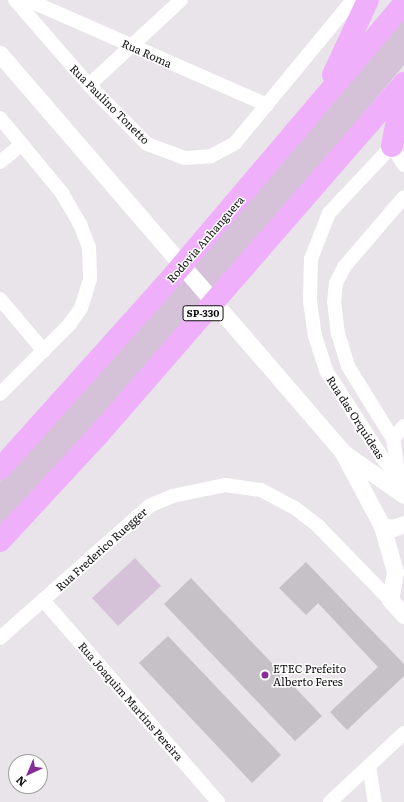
<!DOCTYPE html>
<meta charset="utf-8">
<style>
body{margin:0}
#map{position:relative;width:404px;height:802px;overflow:hidden;background:#e9e3ea;font-family:Literata,serif}
div>[style]{position:absolute}
.green>*{inset:0;background:#d5c2d9}
.building>*{inset:0;background:#c6c0c7}
.minor>*{height:14px;margin:-7px;padding:0 7px;transform-origin:7px;border-radius:7px;background:#fff}
.tertiary>*{height:17px;margin:-8.5px;padding:0 8.5px;transform-origin:8.5px;border-radius:8.5px;background:#fff}
.motorway>*{height:22px;margin:-11px;padding:0 11px;transform-origin:11px;border-radius:11px;background:#f0affb}
.dots>*{width:11px;height:11px;translate:-50% -50%;box-sizing:border-box;border:2px solid #fff;border-radius:50%}
span{translate:-50% -50%;white-space:nowrap;text-align:center;line-height:1.15;-webkit-text-stroke:3px #fff;paint-order:stroke}
.shield-label span{padding:1px 3px;background:#fff;border:1px solid;border-radius:3px;-webkit-text-stroke-width:0}
.shield-label{font-size:10px;color:#100e10;font-weight:700}
.street-label{font-size:11px;color:#100e10}
.poi-label{font-size:11px;color:#100e10}
.left{translate:0 -50%;text-align:left}
.north{position:absolute;left:8px;top:754px;width:40px;height:40px;box-sizing:border-box;background:#fff;border:1px solid #9f9f9f;border-radius:50%;rotate:224deg;font-size:11px;font-weight:700;line-height:16px;text-align:center;color:#100e10}
.north::after{content:'';display:block;margin:auto;width:14px;height:18px;background:#882d98;clip-path:polygon(50% 0,100% 100%,50% 72%,0 100%)}
</style>
<div id="map">
<div class="green">
<i style="clip-path:polygon(404px 15px,404px 65px,263px 234px,0 531px,0 481px)"></i>
<i style="clip-path:polygon(135px 558px,161px 586px,118px 626px,92px 598px)"></i>
</div>
<div class="building">
<i style="clip-path:polygon(306px 562px,404px 664px,404px 676px,347px 730px,330px 712px,378px 667px,318px 603px,306px 615px,279px 588px)"></i>
<i style="clip-path:polygon(191px 578px,322px 716px,295px 741px,164px 604px)"></i>
<i style="clip-path:polygon(168px 636px,281px 755px,252px 783px,139px 663px)"></i>
</div>
<div class="minor">
<i style="left:15px;top:0;width:113px;rotate:49deg"></i>
<i style="left:89px;top:85px;width:83px;rotate:45.5deg"></i>
<i style="left:147px;top:144px;width:40px;rotate:20.2deg"></i>
<i style="left:185px;top:158px;width:26px;rotate:-4deg"></i>
<i style="left:211px;top:156px;width:27px;rotate:-28deg"></i>
<i style="left:235px;top:143px;width:185px;rotate:-50.5deg"></i>
<i style="left:28px;top:0;width:261px;rotate:23.7deg"></i>
<i style="left:89px;top:85px;width:125px;rotate:-42.7deg"></i>
<i style="left:0;top:118px;width:97px;rotate:50.4deg"></i>
<i style="left:62px;top:193px;width:36px;rotate:60deg"></i>
<i style="left:80px;top:224px;width:25px;rotate:69deg"></i>
<i style="left:89px;top:247px;width:32px;rotate:88deg"></i>
<i style="left:90px;top:279px;width:30px;rotate:107deg"></i>
<i style="left:81px;top:308px;width:19px;rotate:125deg"></i>
<i style="left:70px;top:324px;width:99px;rotate:135deg"></i>
<i style="left:0;top:162px;width:28px;rotate:-39deg"></i>
<i style="left:404px;top:165px;width:22px;rotate:-122deg"></i>
<i style="left:392px;top:146px;width:92px;rotate:133.2deg"></i>
<i style="left:329px;top:213px;width:49px;rotate:111.4deg"></i>
<i style="left:311px;top:259px;width:42px;rotate:91.4deg"></i>
<i style="left:310px;top:301px;width:35px;rotate:82deg"></i>
<i style="left:315px;top:336px;width:38px;rotate:72deg"></i>
<i style="left:327px;top:372px;width:103px;rotate:57.2deg"></i>
<i style="left:383px;top:459px;width:32px;rotate:49deg"></i>
<i style="left:0;top:299px;width:68px;rotate:49.8deg"></i>
<i style="left:393px;top:439px;width:17px;rotate:-50deg"></i>
<i style="left:398px;top:473px;width:34px;rotate:-98deg"></i>
<i style="left:393px;top:439px;width:86px;rotate:-121.7deg"></i>
<i style="left:348px;top:366px;width:34px;rotate:-107deg"></i>
<i style="left:338px;top:334px;width:32px;rotate:-97deg"></i>
<i style="left:334px;top:302px;width:19px;rotate:-84deg"></i>
<i style="left:336px;top:283px;width:18px;rotate:-63deg"></i>
<i style="left:344px;top:267px;width:92px;rotate:-49.4deg"></i>
<i style="left:44px;top:601px;width:266px;rotate:49.1deg"></i>
<i style="left:0;top:638px;width:199px;rotate:-41.5deg"></i>
<i style="left:149px;top:506px;width:25px;rotate:-23deg"></i>
<i style="left:172px;top:496px;width:54px;rotate:-11.7deg"></i>
<i style="left:225px;top:485px;width:36px;rotate:8deg"></i>
<i style="left:261px;top:490px;width:38px;rotate:28deg"></i>
<i style="left:295px;top:508px;width:31px;rotate:38deg"></i>
<i style="left:319px;top:527px;width:102px;rotate:45.8deg"></i>
<i style="left:369px;top:766px;width:36px;rotate:81deg"></i>
<i style="left:330px;top:802px;width:101px;rotate:-43deg"></i>
</div>
<div class="tertiary">
<i style="left:0;top:54px;width:524px;rotate:49.26deg"></i>
<i style="left:342px;top:451px;width:85px;rotate:61.9deg"></i>
<i style="left:382px;top:526px;width:48px;rotate:74.2deg"></i>
<i style="left:395px;top:572px;width:28px;rotate:100deg"></i>
<i style="left:390px;top:600px;width:21px;rotate:47deg"></i>
<i style="left:345px;top:454px;width:72px;rotate:34.8deg"></i>
<i style="left:382px;top:526px;width:11px;rotate:10deg"></i>
<i style="left:393px;top:528px;width:12px;rotate:-20deg"></i>
</div>
<div class="motorway">
<i style="left:333px;top:75px;width:83px;rotate:-65deg"></i>
<i style="left:392px;top:146px;width:33px;rotate:-79deg"></i>
<i style="left:398px;top:114px;width:13px;rotate:-61deg"></i>
<i style="left:0;top:469px;width:249px;rotate:-48.1deg"></i>
<i style="left:166px;top:284px;width:368px;rotate:-49.7deg"></i>
<i style="left:0;top:541px;width:146px;rotate:-47.2deg"></i>
<i style="left:99px;top:434px;width:465px;rotate:-49deg"></i>
</div>
<div class="dots">
<i style="left:265px;top:675px;background:#882d98"></i>
</div>
<div class="shield-label">
<span style="left:203px;top:313px">SP-330</span>
</div>
<div class="street-label">
<span style="left:147px;top:53px;rotate:24deg">Rua Roma</span>
<span style="left:110px;top:104px;rotate:45deg">Rua Paulino Tonetto</span>
<span style="left:205px;top:239px;rotate:-49deg">Rodovia Anhanguera</span>
<span style="left:356px;top:417px;rotate:57deg">Rua das Orquídeas</span>
<span style="left:101px;top:549px;rotate:-42deg">Rua Frederico Ruegger</span>
<span style="left:131px;top:701px;rotate:49deg">Rua Joaquim Martins Pereira</span>
</div>
<div class="poi-label">
<span class="left" style="left:273px;top:675px">ETEC Prefeito<br>Alberto Feres</span>
</div>
<div class="north">N</div>
</div>
